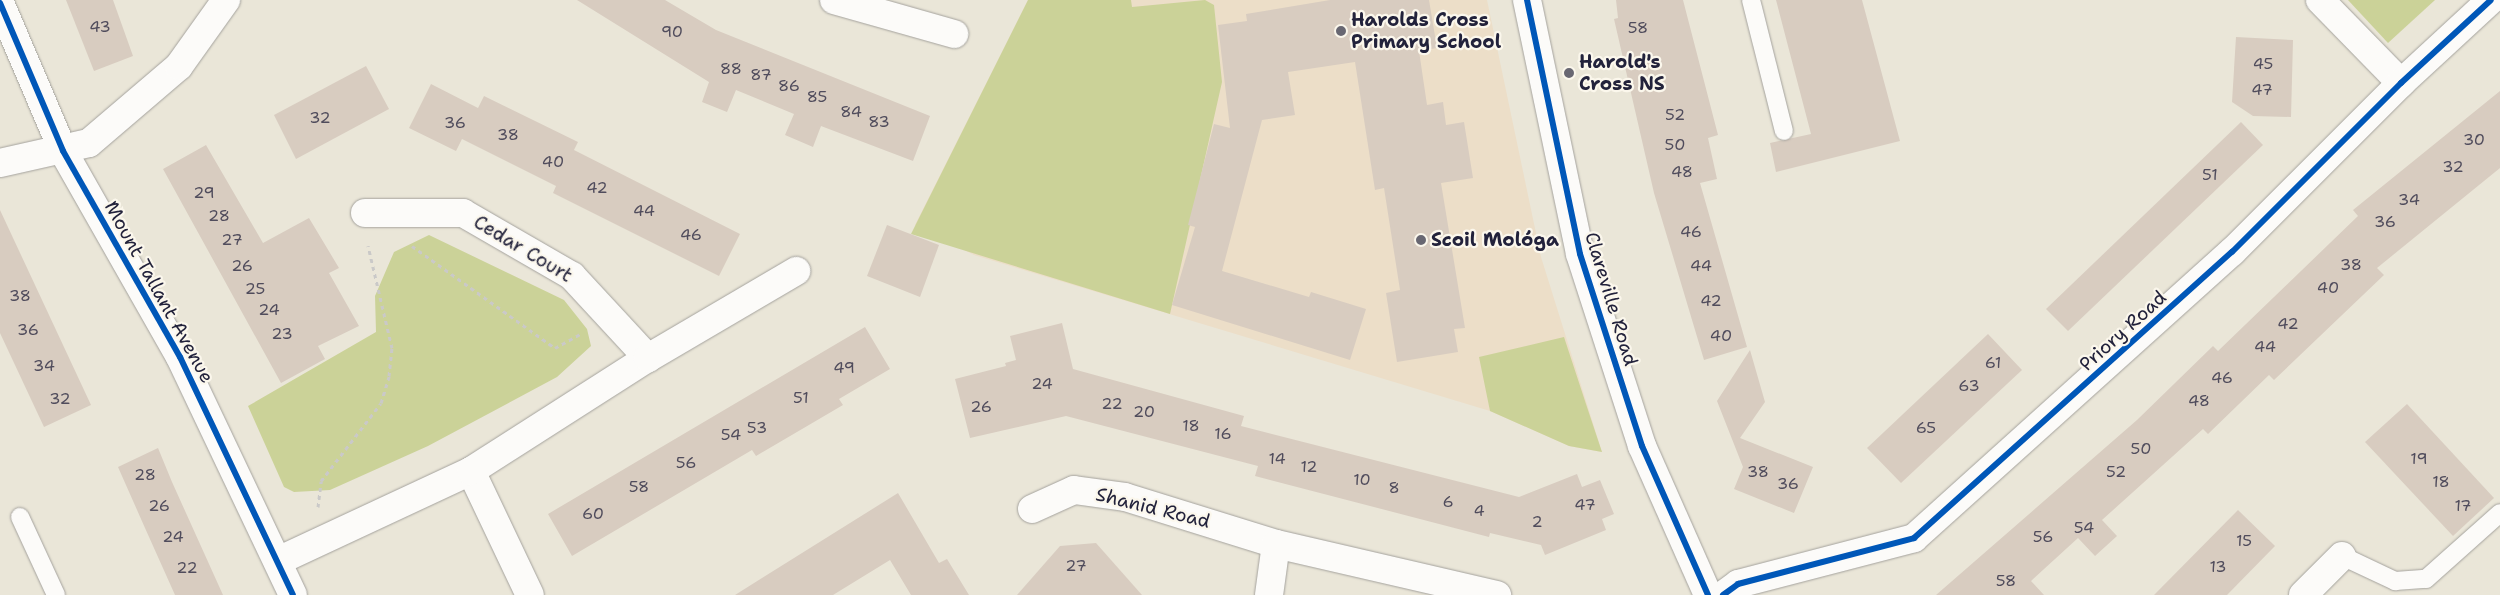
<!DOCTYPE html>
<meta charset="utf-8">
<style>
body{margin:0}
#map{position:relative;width:2500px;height:595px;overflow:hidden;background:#eae6d8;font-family:"Shantell Sans",sans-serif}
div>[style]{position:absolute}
.built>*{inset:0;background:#ecdec8}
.green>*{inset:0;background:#cbd298}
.building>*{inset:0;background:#d8ccc0}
.path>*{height:3px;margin-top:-1.5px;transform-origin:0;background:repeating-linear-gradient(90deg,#cac9c8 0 4px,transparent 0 8px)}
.roads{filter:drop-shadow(0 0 1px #a4a29d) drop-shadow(0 0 1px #a4a29d)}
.service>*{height:18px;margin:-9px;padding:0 9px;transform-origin:9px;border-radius:9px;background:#fcfbf9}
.minor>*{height:28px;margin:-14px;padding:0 14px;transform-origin:14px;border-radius:14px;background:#fcfbf9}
.tertiary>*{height:28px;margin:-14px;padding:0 14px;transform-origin:14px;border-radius:14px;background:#fcfbf9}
.cycleway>*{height:6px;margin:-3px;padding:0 3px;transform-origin:3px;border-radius:3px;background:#0057b8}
.dots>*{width:14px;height:14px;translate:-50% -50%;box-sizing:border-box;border:2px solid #fbf7ec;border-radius:50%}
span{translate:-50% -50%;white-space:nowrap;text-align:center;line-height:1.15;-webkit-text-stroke:4.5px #fbf7ec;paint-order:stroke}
.number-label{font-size:16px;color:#504c5c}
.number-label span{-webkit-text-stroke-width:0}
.poi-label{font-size:19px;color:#22223b;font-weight:700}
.left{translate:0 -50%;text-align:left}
.street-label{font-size:19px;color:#22223b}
</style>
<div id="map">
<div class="built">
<i style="clip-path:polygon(1028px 0,1487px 0,1541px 257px,1602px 452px,1569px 446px,1490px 411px,974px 255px,915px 225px)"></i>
</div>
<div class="green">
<i style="clip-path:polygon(1028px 0,1131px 0,1132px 7px,1205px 0,1214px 5px,1222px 82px,1170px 314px,911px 234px)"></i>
<i style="clip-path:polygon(2348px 0,2435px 0,2388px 43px)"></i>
<i style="clip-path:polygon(429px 235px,564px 300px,587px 329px,591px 346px,557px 377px,428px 446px,330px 490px,294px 492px,284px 487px,248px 406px,376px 332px,375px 296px,394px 252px)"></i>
<i style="clip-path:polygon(1564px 337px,1586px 404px,1602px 452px,1569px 446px,1490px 411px,1479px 357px)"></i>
</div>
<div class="building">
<i style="clip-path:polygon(66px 0,113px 0,133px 56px,94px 71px)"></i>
<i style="clip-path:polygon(577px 0,665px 0,716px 30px,930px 116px,913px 161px,821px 126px,813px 147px,785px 135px,794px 114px,736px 90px,727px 112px,702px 102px,709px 82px)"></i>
<i style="clip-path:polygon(1330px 0,1429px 0,1437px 48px,1419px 51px,1427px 105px,1443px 102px,1446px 125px,1464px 122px,1473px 178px,1441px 183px,1465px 328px,1454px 329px,1458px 352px,1397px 362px,1386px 293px,1400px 290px,1384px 188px,1375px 190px,1355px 62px,1288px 72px,1295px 115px,1262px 120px,1222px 271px,1309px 297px,1311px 292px,1366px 309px,1350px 360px,1172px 305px,1195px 227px,1188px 225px,1214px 124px,1230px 128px,1218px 25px,1247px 21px,1246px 14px)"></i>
<i style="clip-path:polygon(1616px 0,1683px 0,1718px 135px,1708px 138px,1717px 179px,1700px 183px,1747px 347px,1704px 360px,1654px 193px,1614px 19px,1618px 18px)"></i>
<i style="clip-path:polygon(1776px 0,1862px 0,1900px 141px,1776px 172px,1770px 143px,1811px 134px)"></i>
<i style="clip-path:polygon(2236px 37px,2293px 40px,2291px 117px,2253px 116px,2232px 102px)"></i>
<i style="clip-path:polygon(366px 66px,389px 109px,296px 159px,274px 115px)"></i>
<i style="clip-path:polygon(431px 84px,478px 108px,484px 96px,578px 142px,574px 150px,740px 234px,719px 276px,553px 193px,556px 186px,462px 139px,456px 151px,409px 128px)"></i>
<i style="clip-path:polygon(2500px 91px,2500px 168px,2377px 268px,2384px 275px,2274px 380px,2269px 375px,2208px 434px,2203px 429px,2102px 520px,2117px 536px,2095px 556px,2078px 538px,2031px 581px,2044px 595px,1936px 595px,2137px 420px,2213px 346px,2218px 351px,2358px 216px,2353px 210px)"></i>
<i style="clip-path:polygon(2241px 122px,2263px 145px,2068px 331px,2046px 309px)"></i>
<i style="clip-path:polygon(206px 145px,263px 243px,309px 218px,339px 268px,329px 273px,359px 326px,318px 346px,325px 359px,281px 383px,163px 169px)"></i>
<i style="clip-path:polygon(0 210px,91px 405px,44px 427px,0 333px)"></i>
<i style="clip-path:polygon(887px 225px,939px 245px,920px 297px,867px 276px)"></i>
<i style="clip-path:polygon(1062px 323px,1073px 369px,1244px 416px,1241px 426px,1519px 497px,1577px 474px,1582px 487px,1600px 480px,1614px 514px,1602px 519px,1606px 530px,1545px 555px,1541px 545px,1490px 533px,1489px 537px,1255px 476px,1258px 466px,1066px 416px,970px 438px,955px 379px,1006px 366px,1005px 363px,1016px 360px,1010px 336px)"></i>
<i style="clip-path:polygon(865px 327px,890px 369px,839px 399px,843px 405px,756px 456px,752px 450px,572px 556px,548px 514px)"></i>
<i style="clip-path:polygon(1988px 334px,2022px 370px,1901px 483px,1867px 448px)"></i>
<i style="clip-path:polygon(1750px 350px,1765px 402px,1740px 438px,1813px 467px,1794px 513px,1734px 489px,1743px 467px,1717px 401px)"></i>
<i style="clip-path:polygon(2407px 404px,2494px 498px,2453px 536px,2365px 442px)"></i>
<i style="clip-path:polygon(158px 448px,172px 482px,223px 595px,175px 595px,145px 528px,118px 467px)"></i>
<i style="clip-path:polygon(898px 493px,939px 563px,947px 559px,969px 595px,911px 595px,890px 560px,833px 595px,735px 595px)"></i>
<i style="clip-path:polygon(2238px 510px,2275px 546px,2227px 595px,2154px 595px)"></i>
<i style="clip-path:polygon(1096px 543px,1142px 595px,1017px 595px,1060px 546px)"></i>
</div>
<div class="path">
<i style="left:412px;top:246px;width:176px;rotate:35.5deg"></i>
<i style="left:555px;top:348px;width:31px;rotate:-29deg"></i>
<i style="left:318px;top:507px;width:26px;rotate:-83deg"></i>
<i style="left:321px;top:481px;width:98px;rotate:-52.4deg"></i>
<i style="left:381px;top:403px;width:28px;rotate:-73deg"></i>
<i style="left:389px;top:376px;width:28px;rotate:-84deg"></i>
<i style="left:392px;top:348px;width:105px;rotate:-103.2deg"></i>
</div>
<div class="roads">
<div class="service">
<i style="left:1751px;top:0;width:135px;rotate:75.9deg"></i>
<i style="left:20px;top:517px;width:86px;rotate:65.2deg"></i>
<i style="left:2342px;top:556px;width:59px;rotate:25.3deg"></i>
<i style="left:2395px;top:581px;width:31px;rotate:-4deg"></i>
<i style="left:2426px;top:579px;width:99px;rotate:-41.7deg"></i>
</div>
<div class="minor">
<i style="left:834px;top:0;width:125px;rotate:15.8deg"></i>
<i style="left:2320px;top:0;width:116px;rotate:45.7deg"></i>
<i style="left:0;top:3px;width:161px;rotate:66.9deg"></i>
<i style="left:63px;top:151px;width:237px;rotate:60.4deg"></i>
<i style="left:180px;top:357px;width:263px;rotate:64.6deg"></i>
<i style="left:0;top:163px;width:91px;rotate:-12.7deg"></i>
<i style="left:89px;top:143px;width:118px;rotate:-40.5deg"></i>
<i style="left:179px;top:66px;width:81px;rotate:-54.5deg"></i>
<i style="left:365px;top:213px;width:98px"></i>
<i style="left:463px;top:213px;width:126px;rotate:30deg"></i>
<i style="left:572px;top:276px;width:112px;rotate:47.2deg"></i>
<i style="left:471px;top:471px;width:137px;rotate:64.6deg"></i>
<i style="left:1032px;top:509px;width:46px;rotate:-24.3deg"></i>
<i style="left:1074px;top:490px;width:51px;rotate:7.8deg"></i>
<i style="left:1125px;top:497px;width:158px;rotate:17.3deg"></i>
<i style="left:1276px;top:544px;width:227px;rotate:13deg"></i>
<i style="left:280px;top:560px;width:211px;rotate:-25deg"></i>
<i style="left:471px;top:471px;width:210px;rotate:-32.6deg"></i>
<i style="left:648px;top:358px;width:172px;rotate:-30.4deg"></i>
<i style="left:1269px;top:595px;width:51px;rotate:-82.2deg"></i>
<i style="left:1723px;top:595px;width:19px;rotate:-36deg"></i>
<i style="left:1738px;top:584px;width:182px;rotate:-14.6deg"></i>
<i style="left:1914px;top:538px;width:428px;rotate:-42deg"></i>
<i style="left:2232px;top:252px;width:239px;rotate:-45deg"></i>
<i style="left:2401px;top:83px;width:122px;rotate:-42.7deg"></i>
<i style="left:2303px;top:595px;width:55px;rotate:-45deg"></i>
</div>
<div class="tertiary">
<i style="left:1527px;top:0;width:259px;rotate:78.2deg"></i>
<i style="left:1580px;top:254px;width:202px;rotate:72.1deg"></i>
<i style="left:1642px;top:446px;width:163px;rotate:66.1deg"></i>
</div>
</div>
<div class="cycleway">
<i style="left:1527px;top:0;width:259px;rotate:78.2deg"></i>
<i style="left:1580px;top:254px;width:202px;rotate:72.1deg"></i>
<i style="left:1642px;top:446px;width:163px;rotate:66.1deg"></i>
<i style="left:0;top:3px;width:161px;rotate:66.9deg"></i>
<i style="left:63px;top:151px;width:237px;rotate:60.4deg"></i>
<i style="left:180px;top:357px;width:263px;rotate:64.6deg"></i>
<i style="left:1723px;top:595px;width:19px;rotate:-36deg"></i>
<i style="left:1738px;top:584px;width:182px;rotate:-14.6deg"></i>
<i style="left:1914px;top:538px;width:428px;rotate:-42deg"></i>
<i style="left:2232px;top:252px;width:239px;rotate:-45deg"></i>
<i style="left:2401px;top:83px;width:122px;rotate:-42.7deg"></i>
</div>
<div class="dots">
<i style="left:1341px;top:31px;background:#686772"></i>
<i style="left:1569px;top:73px;background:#686772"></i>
<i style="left:1421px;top:240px;background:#686772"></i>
</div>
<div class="number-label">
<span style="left:100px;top:27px">43</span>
<span style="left:1638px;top:28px">58</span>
<span style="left:672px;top:32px">90</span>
<span style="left:2263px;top:64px">45</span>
<span style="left:731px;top:69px">88</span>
<span style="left:761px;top:75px">87</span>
<span style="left:789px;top:86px">86</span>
<span style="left:2262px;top:90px">47</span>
<span style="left:817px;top:97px">85</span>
<span style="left:851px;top:112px">84</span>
<span style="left:1675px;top:115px">52</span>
<span style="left:320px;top:118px">32</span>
<span style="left:879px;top:122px">83</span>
<span style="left:455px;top:123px">36</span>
<span style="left:508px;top:135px">38</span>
<span style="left:2474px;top:140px">30</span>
<span style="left:1675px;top:145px">50</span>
<span style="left:553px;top:162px">40</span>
<span style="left:2453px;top:167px">32</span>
<span style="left:1682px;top:172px">48</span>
<span style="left:2210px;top:175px">51</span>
<span style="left:597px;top:188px">42</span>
<span style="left:204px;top:193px">29</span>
<span style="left:2409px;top:200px">34</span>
<span style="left:644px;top:211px">44</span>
<span style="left:219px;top:216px">28</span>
<span style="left:2385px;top:222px">36</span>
<span style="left:1691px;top:232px">46</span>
<span style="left:691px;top:235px">46</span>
<span style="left:232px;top:240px">27</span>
<span style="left:2351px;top:265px">38</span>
<span style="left:242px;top:266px">26</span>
<span style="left:1701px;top:266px">44</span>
<span style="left:2328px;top:288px">40</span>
<span style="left:255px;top:289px">25</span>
<span style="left:20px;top:296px">38</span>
<span style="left:1711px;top:301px">42</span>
<span style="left:269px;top:310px">24</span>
<span style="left:2288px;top:324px">42</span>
<span style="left:28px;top:330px">36</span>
<span style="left:282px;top:334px">23</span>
<span style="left:1721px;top:336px">40</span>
<span style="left:2265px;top:347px">44</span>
<span style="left:1993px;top:363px">61</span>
<span style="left:44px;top:366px">34</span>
<span style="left:844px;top:368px">49</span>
<span style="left:2222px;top:378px">46</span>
<span style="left:1042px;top:384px">24</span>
<span style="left:1969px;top:386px">63</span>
<span style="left:801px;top:398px">51</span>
<span style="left:60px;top:399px">32</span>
<span style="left:2199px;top:401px">48</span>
<span style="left:1112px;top:404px">22</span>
<span style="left:981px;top:407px">26</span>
<span style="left:1144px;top:412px">20</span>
<span style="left:1191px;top:426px">18</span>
<span style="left:757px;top:428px">53</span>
<span style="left:1926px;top:428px">65</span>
<span style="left:1223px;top:434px">16</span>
<span style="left:731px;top:435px">54</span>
<span style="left:2141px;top:449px">50</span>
<span style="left:1277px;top:459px">14</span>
<span style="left:2419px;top:459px">19</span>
<span style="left:686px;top:463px">56</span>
<span style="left:1309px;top:467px">12</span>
<span style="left:1758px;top:472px">38</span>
<span style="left:2116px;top:472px">52</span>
<span style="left:145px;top:475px">28</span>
<span style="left:1362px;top:480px">10</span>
<span style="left:2441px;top:482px">18</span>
<span style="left:1788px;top:484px">36</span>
<span style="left:639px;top:487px">58</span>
<span style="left:1394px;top:488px">8</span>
<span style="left:1448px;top:502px">6</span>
<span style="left:1585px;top:505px">47</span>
<span style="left:159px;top:506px">26</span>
<span style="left:2463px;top:506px">17</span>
<span style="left:1479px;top:511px">4</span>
<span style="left:593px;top:514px">60</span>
<span style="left:1537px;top:522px">2</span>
<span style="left:2084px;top:528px">54</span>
<span style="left:173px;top:537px">24</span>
<span style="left:2043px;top:537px">56</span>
<span style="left:2244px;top:541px">15</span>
<span style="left:1076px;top:566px">27</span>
<span style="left:2218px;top:567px">13</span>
<span style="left:187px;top:568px">22</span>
<span style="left:2006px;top:581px">58</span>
</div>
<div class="poi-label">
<span class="left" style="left:1351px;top:31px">Harolds Cross<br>Primary School</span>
<span class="left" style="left:1579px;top:73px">Harold's<br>Cross NS</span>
<span class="left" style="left:1431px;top:240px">Scoil Mológa</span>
</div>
<div class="street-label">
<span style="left:523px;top:249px;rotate:31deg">Cedar Court</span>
<span style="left:159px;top:292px;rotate:61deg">Mount Tallant Avenue</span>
<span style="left:1611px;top:299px;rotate:73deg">Clareville Road</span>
<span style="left:2123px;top:331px;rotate:-42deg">Priory Road</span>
<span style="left:1153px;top:508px;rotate:14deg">Shanid Road</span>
</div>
</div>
